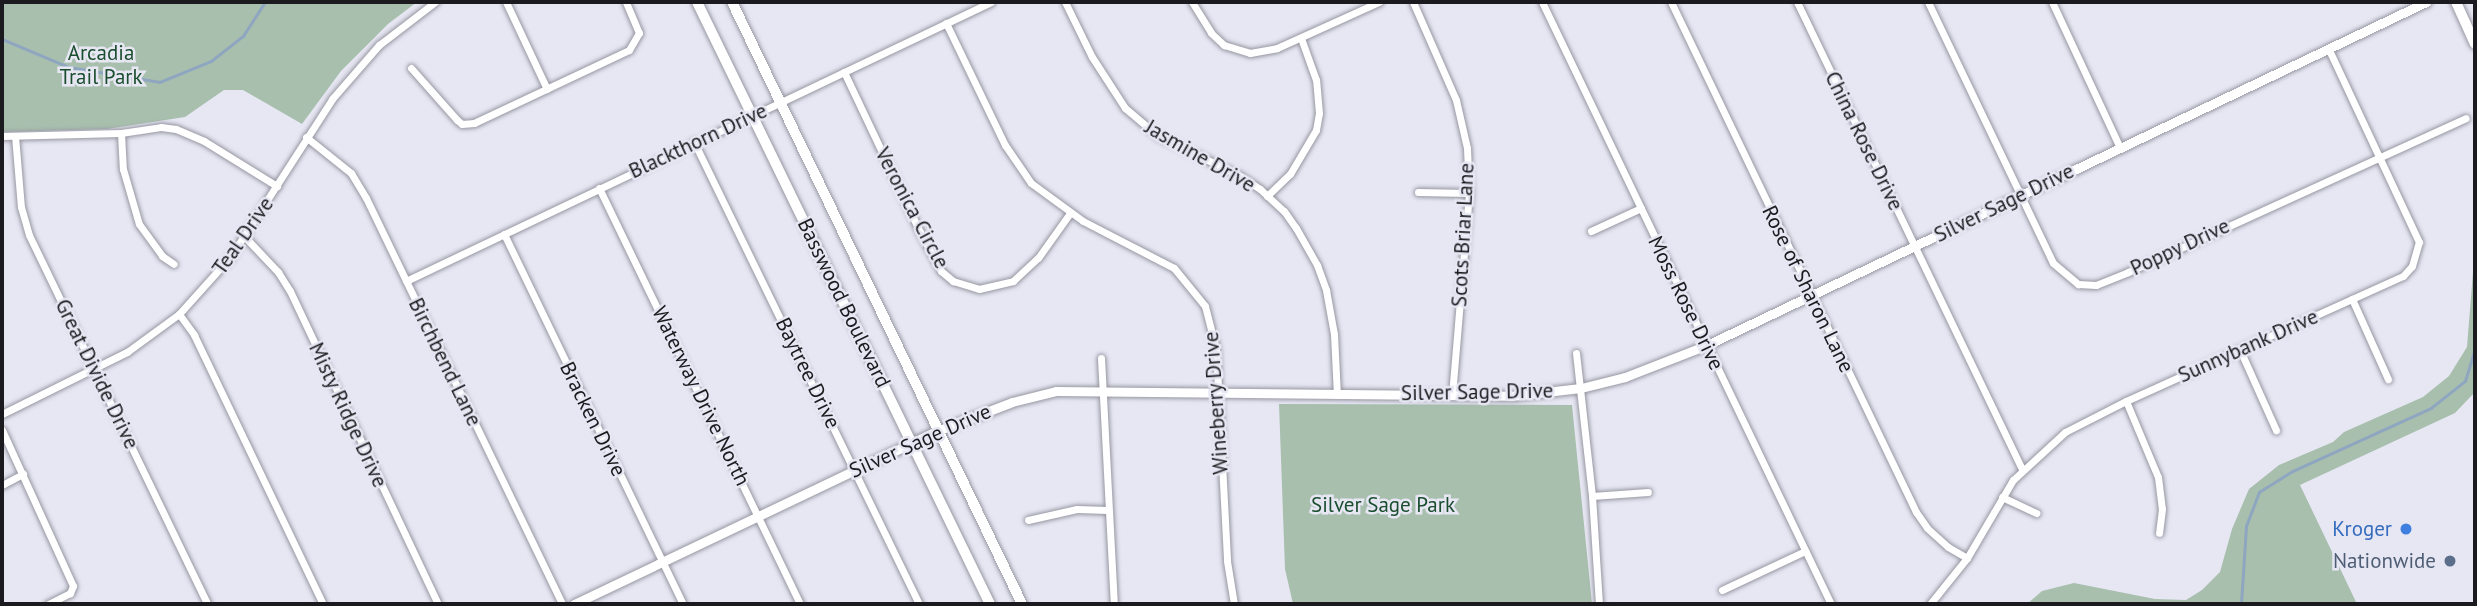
<!DOCTYPE html>
<style>
body{margin:0}
#map{position:relative;width:2477px;height:606px;overflow:hidden;background:#e7e7f4;font-family:"PT Sans",sans-serif}
div>[style]{position:absolute}
.green>*{inset:0;background:#a8bfae}
.stream>*{height:2.5px;margin:-1.25px;padding:0 1.25px;transform-origin:1.25px;border-radius:1.25px;background:#8fa6c0}
.roads{filter:drop-shadow(0 0 2px #9797a2) drop-shadow(0 0 2px #9797a2)}
.minor>*{height:7px;margin:-3.5px;padding:0 3.5px;transform-origin:3.5px;border-radius:3.5px;background:#fff}
.tertiary>*{height:9px;margin:-4.5px;padding:0 4.5px;transform-origin:4.5px;border-radius:4.5px;background:#fff}
.secondary>*{height:10px;margin:-5px;padding:0 5px;transform-origin:5px;border-radius:5px;background:#fff}
.dots>*{width:19px;height:19px;translate:-50% -50%;box-sizing:border-box;border:4px solid #e7e7f4;border-radius:50%}
span{translate:-50% -50%;white-space:nowrap;text-align:center;line-height:1.15;-webkit-text-stroke:5px #e7e7f4;paint-order:stroke}
.park-label{font-size:21px;color:#1b4e2e}
.street-label{font-size:21px;color:#1b1b1f}
.shop-label{font-size:21px;color:#366cbe}
.right{translate:-100% -50%;text-align:right}
.service-label{font-size:21px;color:#4e5e75}
.frame{position:absolute;inset:0;border:4px solid #1b1b1f;pointer-events:none}
</style>
<div id="map">
<div class="green">
<i style="clip-path:polygon(2px 2px,417px 2px,388px 24px,341px 71px,302px 124px,243px 90px,224px 90px,185px 117px,107px 129px,2px 132px)"></i>
<i style="clip-path:polygon(2475px 247px,2475px 392px,2455px 413px,2300px 485px,2357px 604px,2027px 604px,2042px 591px,2074px 583px,2155px 599px,2186px 600px,2202px 590px,2220px 572px,2232px 529px,2249px 489px,2279px 465px,2333px 442px,2344px 432px,2423px 397px,2449px 376px,2467px 347px)"></i>
<i style="clip-path:polygon(1279px 404px,1572px 405px,1592px 604px,1293px 604px,1285px 569px)"></i>
</div>
<div class="stream">
<i style="left:2px;top:3px;width:3px;rotate:-18deg"></i>
<i style="left:2px;top:39px;width:73px;rotate:22.7deg"></i>
<i style="left:69px;top:67px;width:92px;rotate:9.4deg"></i>
<i style="left:160px;top:82px;width:55px;rotate:-22.4deg"></i>
<i style="left:211px;top:61px;width:41px;rotate:-38deg"></i>
<i style="left:243px;top:36px;width:40px;rotate:-57.1deg"></i>
<i style="left:2241px;top:604px;width:78px;rotate:-86.3deg"></i>
<i style="left:2246px;top:526px;width:36px;rotate:-69deg"></i>
<i style="left:2259px;top:492px;width:40px;rotate:-32deg"></i>
<i style="left:2293px;top:471px;width:152px;rotate:-24.5deg"></i>
<i style="left:2431px;top:408px;width:43px;rotate:-38.5deg"></i>
<i style="left:2465px;top:381px;width:34px;rotate:-73deg"></i>
</div>
<div class="roads">
<div class="minor">
<i style="left:506px;top:2px;width:96px;rotate:64.8deg"></i>
<i style="left:1065px;top:2px;width:61px;rotate:63.9deg"></i>
<i style="left:1092px;top:57px;width:61px;rotate:57.1deg"></i>
<i style="left:1125px;top:108px;width:42px;rotate:40.2deg"></i>
<i style="left:1157px;top:135px;width:93px;rotate:26.3deg"></i>
<i style="left:1240px;top:176px;width:24px;rotate:33deg"></i>
<i style="left:1260px;top:189px;width:33px;rotate:43deg"></i>
<i style="left:1284px;top:211px;width:21px;rotate:55deg"></i>
<i style="left:1296px;top:228px;width:43px;rotate:60.4deg"></i>
<i style="left:1317px;top:265px;width:27px;rotate:70deg"></i>
<i style="left:1326px;top:290px;width:45px;rotate:79.7deg"></i>
<i style="left:1334px;top:334px;width:61px;rotate:87.2deg"></i>
<i style="left:1192px;top:2px;width:36px;rotate:58deg"></i>
<i style="left:1211px;top:33px;width:18px;rotate:43deg"></i>
<i style="left:1224px;top:45px;width:27px;rotate:17deg"></i>
<i style="left:1250px;top:53px;width:27px;rotate:-10deg"></i>
<i style="left:1277px;top:48px;width:112px;rotate:-24.3deg"></i>
<i style="left:1413px;top:2px;width:107px;rotate:66.3deg"></i>
<i style="left:1456px;top:100px;width:49px;rotate:77.1deg"></i>
<i style="left:1467px;top:148px;width:45px;rotate:87.5deg"></i>
<i style="left:1469px;top:193px;width:203px;rotate:94.8deg"></i>
<i style="left:1542px;top:2px;width:668px;rotate:64.36deg"></i>
<i style="left:1671px;top:2px;width:566px;rotate:64.34deg"></i>
<i style="left:1916px;top:512px;width:19px;rotate:55deg"></i>
<i style="left:1927px;top:528px;width:28px;rotate:42deg"></i>
<i style="left:1948px;top:547px;width:22px;rotate:30deg"></i>
<i style="left:1797px;top:2px;width:518px;rotate:64.28deg"></i>
<i style="left:1928px;top:2px;width:289px;rotate:64.4deg"></i>
<i style="left:2053px;top:263px;width:33px;rotate:40deg"></i>
<i style="left:2078px;top:284px;width:18px;rotate:3deg"></i>
<i style="left:2096px;top:285px;width:35px;rotate:-22deg"></i>
<i style="left:2128px;top:272px;width:371px;rotate:-24.5deg"></i>
<i style="left:2052px;top:2px;width:161px;rotate:65deg"></i>
<i style="left:946px;top:23px;width:136px;rotate:64.2deg"></i>
<i style="left:1005px;top:145px;width:46px;rotate:55.6deg"></i>
<i style="left:1031px;top:183px;width:64px;rotate:36.2deg"></i>
<i style="left:1083px;top:221px;width:102px;rotate:27.3deg"></i>
<i style="left:1174px;top:268px;width:49px;rotate:50.8deg"></i>
<i style="left:1205px;top:306px;width:44px;rotate:75.7deg"></i>
<i style="left:1216px;top:349px;width:212px;rotate:87deg"></i>
<i style="left:1227px;top:561px;width:44px;rotate:80.8deg"></i>
<i style="left:411px;top:68px;width:69px;rotate:48.5deg"></i>
<i style="left:457px;top:120px;width:6px;rotate:39deg"></i>
<i style="left:462px;top:124px;width:12px;rotate:-5deg"></i>
<i style="left:474px;top:123px;width:171px;rotate:-25.2deg"></i>
<i style="left:629px;top:50px;width:20px;rotate:-60deg"></i>
<i style="left:639px;top:33px;width:34px;rotate:-113deg"></i>
<i style="left:844px;top:72px;width:177px;rotate:64.6deg"></i>
<i style="left:920px;top:232px;width:44px;rotate:61.7deg"></i>
<i style="left:941px;top:271px;width:16px;rotate:40deg"></i>
<i style="left:953px;top:281px;width:27px;rotate:17deg"></i>
<i style="left:979px;top:289px;width:35px;rotate:-13deg"></i>
<i style="left:1013px;top:281px;width:34px;rotate:-43deg"></i>
<i style="left:1038px;top:258px;width:55px;rotate:-54.6deg"></i>
<i style="left:121px;top:133px;width:36px;rotate:87deg"></i>
<i style="left:123px;top:169px;width:57px;rotate:73.8deg"></i>
<i style="left:139px;top:224px;width:39px;rotate:54deg"></i>
<i style="left:162px;top:256px;width:14px;rotate:34deg"></i>
<i style="left:2px;top:136px;width:119px;rotate:-1.4deg"></i>
<i style="left:121px;top:133px;width:40px;rotate:-8.5deg"></i>
<i style="left:161px;top:127px;width:15px;rotate:8deg"></i>
<i style="left:176px;top:129px;width:30px;rotate:23deg"></i>
<i style="left:204px;top:141px;width:86px;rotate:31.7deg"></i>
<i style="left:15px;top:136px;width:71px;rotate:85.2deg"></i>
<i style="left:21px;top:207px;width:29px;rotate:74deg"></i>
<i style="left:29px;top:235px;width:410px;rotate:64.2deg"></i>
<i style="left:306px;top:137px;width:58px;rotate:38.7deg"></i>
<i style="left:351px;top:173px;width:29px;rotate:59deg"></i>
<i style="left:366px;top:198px;width:451px;rotate:64.2deg"></i>
<i style="left:694px;top:142px;width:514px;rotate:64.03deg"></i>
<i style="left:599px;top:188px;width:462px;rotate:64.2deg"></i>
<i style="left:1418px;top:192px;width:51px;rotate:1.1deg"></i>
<i style="left:1267px;top:196px;width:32px;rotate:-44deg"></i>
<i style="left:1290px;top:174px;width:51px;rotate:-59.4deg"></i>
<i style="left:1316px;top:130px;width:17px;rotate:-80deg"></i>
<i style="left:1319px;top:113px;width:33px;rotate:-95deg"></i>
<i style="left:1316px;top:80px;width:45px;rotate:-109.7deg"></i>
<i style="left:1591px;top:231px;width:55px;rotate:-24.7deg"></i>
<i style="left:504px;top:234px;width:411px;rotate:64.2deg"></i>
<i style="left:244px;top:236px;width:50px;rotate:46.6deg"></i>
<i style="left:278px;top:272px;width:22px;rotate:58deg"></i>
<i style="left:290px;top:291px;width:346px;rotate:64.7deg"></i>
<i style="left:406px;top:281px;width:648px;rotate:-25.5deg"></i>
<i style="left:2352px;top:299px;width:88px;rotate:65.8deg"></i>
<i style="left:179px;top:314px;width:26px;rotate:54deg"></i>
<i style="left:194px;top:335px;width:298px;rotate:64.4deg"></i>
<i style="left:2240px;top:350px;width:88px;rotate:65.8deg"></i>
<i style="left:1576px;top:353px;width:144px;rotate:83.6deg"></i>
<i style="left:1592px;top:496px;width:108px;rotate:86.3deg"></i>
<i style="left:1101px;top:358px;width:246px;rotate:87deg"></i>
<i style="left:2126px;top:401px;width:82px;rotate:67.2deg"></i>
<i style="left:2158px;top:477px;width:32px;rotate:83deg"></i>
<i style="left:2162px;top:509px;width:24px;rotate:97deg"></i>
<i style="left:2px;top:414px;width:140px;rotate:-26.4deg"></i>
<i style="left:127px;top:352px;width:64px;rotate:-36.2deg"></i>
<i style="left:179px;top:314px;width:78px;rotate:-48.1deg"></i>
<i style="left:231px;top:256px;width:187px;rotate:-57.2deg"></i>
<i style="left:332px;top:99px;width:72px;rotate:-49deg"></i>
<i style="left:379px;top:45px;width:71px;rotate:-37.5deg"></i>
<i style="left:2px;top:430px;width:171px;rotate:65.5deg"></i>
<i style="left:73px;top:586px;width:8px;rotate:113deg"></i>
<i style="left:70px;top:593px;width:25px;rotate:153deg"></i>
<i style="left:2px;top:485px;width:24px;rotate:-28deg"></i>
<i style="left:1592px;top:496px;width:56px;rotate:-4.1deg"></i>
<i style="left:2002px;top:497px;width:38px;rotate:25deg"></i>
<i style="left:1028px;top:520px;width:50px;rotate:-12.7deg"></i>
<i style="left:1077px;top:509px;width:30px;rotate:2deg"></i>
<i style="left:1722px;top:590px;width:92px;rotate:-25.2deg"></i>
<i style="left:1930px;top:604px;width:59px;rotate:-51.2deg"></i>
<i style="left:1967px;top:558px;width:91px;rotate:-59.5deg"></i>
<i style="left:2013px;top:480px;width:71px;rotate:-42.7deg"></i>
<i style="left:2065px;top:432px;width:68px;rotate:-26.9deg"></i>
<i style="left:2126px;top:401px;width:304px;rotate:-24.3deg"></i>
<i style="left:2403px;top:276px;width:13px;rotate:-48deg"></i>
<i style="left:2412px;top:266px;width:25px;rotate:-74deg"></i>
<i style="left:2419px;top:242px;width:214px;rotate:-115.1deg"></i>
</div>
<div class="tertiary">
<i style="left:574px;top:604px;width:402px;rotate:-25.5deg"></i>
<i style="left:937px;top:431px;width:80px;rotate:-21.1deg"></i>
<i style="left:1012px;top:402px;width:45px;rotate:-14deg"></i>
<i style="left:1056px;top:391px;width:455px;rotate:0.6deg"></i>
<i style="left:1511px;top:396px;width:70px;rotate:-6.5deg"></i>
<i style="left:1581px;top:388px;width:45px;rotate:-14deg"></i>
<i style="left:1625px;top:377px;width:88px;rotate:-21.3deg"></i>
<i style="left:1707px;top:345px;width:797px;rotate:-25.5deg"></i>
</div>
<div class="secondary">
<i style="left:697px;top:2px;width:670px;rotate:64.05deg"></i>
<i style="left:732px;top:2px;width:668px;rotate:64.28deg"></i>
<i style="left:2456px;top:2px;width:46px;rotate:65.7deg"></i>
</div>
</div>
<div class="dots">
<i style="left:2406px;top:529px;background:#3f7fe0"></i>
<i style="left:2450px;top:561px;background:#5c6f8a"></i>
</div>
<div class="park-label">
<span style="left:101px;top:65px">Arcadia<br>Trail Park</span>
<span style="left:1383px;top:505px">Silver Sage Park</span>
</div>
<div class="street-label">
<span style="left:698px;top:141px;rotate:-25deg">Blackthorn Drive</span>
<span style="left:1864px;top:141px;rotate:64deg">China Rose Drive</span>
<span style="left:1200px;top:156px;rotate:30deg">Jasmine Drive</span>
<span style="left:2004px;top:203px;rotate:-26deg">Silver Sage Drive</span>
<span style="left:912px;top:208px;rotate:62deg">Veronica Circle</span>
<span style="left:1463px;top:235px;rotate:-87deg">Scots Briar Lane</span>
<span style="left:243px;top:236px;rotate:-55deg">Teal Drive</span>
<span style="left:2180px;top:247px;rotate:-25deg">Poppy Drive</span>
<span style="left:1808px;top:289px;rotate:64deg">Rose of Sharon Lane</span>
<span style="left:844px;top:303px;rotate:64deg">Basswood Boulevard</span>
<span style="left:1686px;top:303px;rotate:64deg">Moss Rose Drive</span>
<span style="left:2248px;top:346px;rotate:-24deg">Sunnybank Drive</span>
<span style="left:445px;top:362px;rotate:64deg">Birchbend Lane</span>
<span style="left:808px;top:373px;rotate:64deg">Baytree Drive</span>
<span style="left:97px;top:374px;rotate:64deg">Great Divide Drive</span>
<span style="left:1477px;top:392px;rotate:-1deg">Silver Sage Drive</span>
<span style="left:701px;top:396px;rotate:64deg">Waterway Drive North</span>
<span style="left:1216px;top:403px;rotate:-94deg">Wineberry Drive</span>
<span style="left:348px;top:415px;rotate:65deg">Misty Ridge Drive</span>
<span style="left:593px;top:419px;rotate:64deg">Bracken Drive</span>
<span style="left:920px;top:441px;rotate:-24deg">Silver Sage Drive</span>
</div>
<div class="shop-label">
<span class="right" style="left:2392px;top:529px">Kroger</span>
</div>
<div class="service-label">
<span class="right" style="left:2436px;top:561px">Nationwide</span>
</div>
<div class="frame"></div>
</div>
